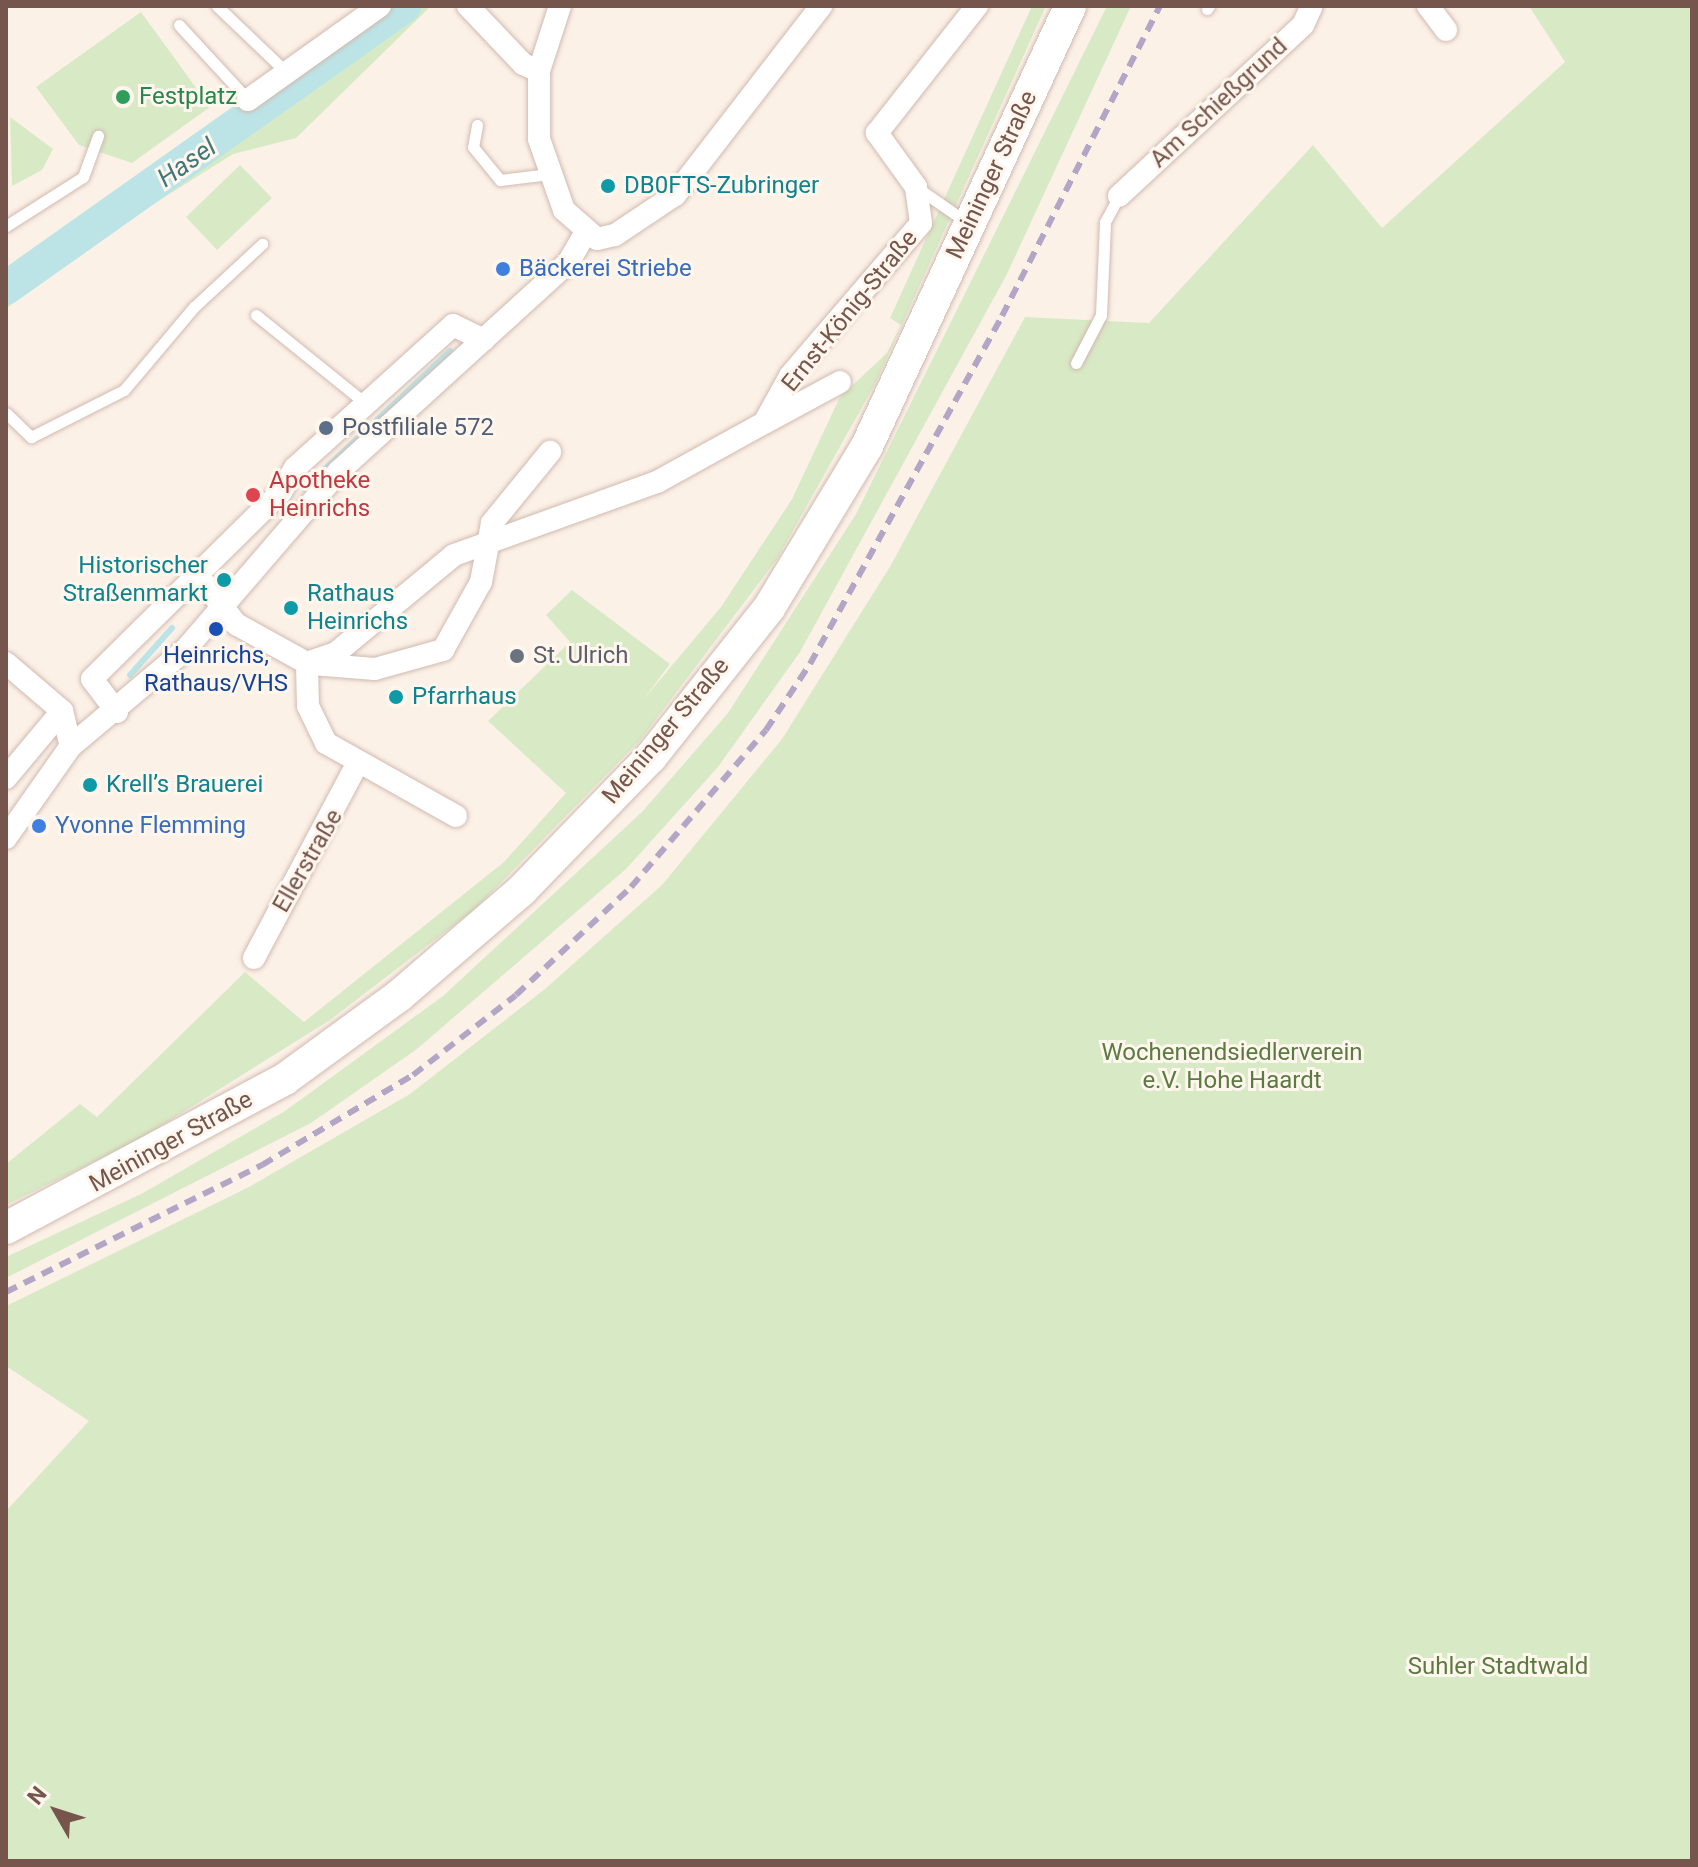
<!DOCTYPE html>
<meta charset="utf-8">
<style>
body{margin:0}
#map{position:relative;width:1698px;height:1867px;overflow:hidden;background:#fcf1e7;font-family:Roboto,sans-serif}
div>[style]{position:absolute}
.green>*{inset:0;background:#d8eac5}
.stream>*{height:6px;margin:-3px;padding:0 3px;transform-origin:3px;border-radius:3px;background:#bce4e6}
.river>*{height:34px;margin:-17px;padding:0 17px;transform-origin:17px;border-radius:17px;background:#bce4e6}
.roads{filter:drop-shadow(0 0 2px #d0bab0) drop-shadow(0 0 2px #d0bab0)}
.lane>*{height:11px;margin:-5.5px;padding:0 5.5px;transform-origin:5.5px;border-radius:5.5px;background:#fff}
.street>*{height:22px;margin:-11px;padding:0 11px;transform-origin:11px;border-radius:11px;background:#fff}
.secondary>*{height:32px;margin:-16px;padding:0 16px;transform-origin:16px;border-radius:16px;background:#fff}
.rail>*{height:6px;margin-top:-3px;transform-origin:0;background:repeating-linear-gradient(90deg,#b3a5c6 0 12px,transparent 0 20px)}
.dots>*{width:22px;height:22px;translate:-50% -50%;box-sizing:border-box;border:4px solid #fff6ed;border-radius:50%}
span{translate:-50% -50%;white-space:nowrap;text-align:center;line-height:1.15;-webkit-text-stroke:6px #fff6ed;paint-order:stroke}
.leisure-label{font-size:24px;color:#27864d}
.left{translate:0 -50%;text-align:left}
.street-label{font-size:24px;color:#75554c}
.culture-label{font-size:24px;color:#0d838f}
.right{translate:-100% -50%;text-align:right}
.shop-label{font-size:24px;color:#366cbe}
.service-label{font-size:24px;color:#4e5e75}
.health-label{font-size:24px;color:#be3a42}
.transit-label{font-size:24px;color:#164399}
.worship-label{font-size:24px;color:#5b616d}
.park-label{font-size:24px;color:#5b7b43}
.water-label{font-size:26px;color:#40787a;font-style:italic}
.frame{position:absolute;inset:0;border:8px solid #75554c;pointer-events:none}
.north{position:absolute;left:16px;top:1771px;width:80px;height:80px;-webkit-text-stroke:6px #fff6ed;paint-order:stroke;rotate:309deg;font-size:22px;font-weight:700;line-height:32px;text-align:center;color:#75554c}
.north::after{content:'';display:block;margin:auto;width:28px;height:36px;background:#75554c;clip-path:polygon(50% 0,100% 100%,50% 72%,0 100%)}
</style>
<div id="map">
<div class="green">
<i style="clip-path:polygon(392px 6px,431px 6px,296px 138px,233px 154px,68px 258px,6px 309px,6px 271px,343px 43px,351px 45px)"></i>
<i style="clip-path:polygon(1032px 6px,1046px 6px,875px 384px,777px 559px,641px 739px,475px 909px,330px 1020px,140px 1139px,6px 1205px,6px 1164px,80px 1104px,97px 1117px,245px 972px,304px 1022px,504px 862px,566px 793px,488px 721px,570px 642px,546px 615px,572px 590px,670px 664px,643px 700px,721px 607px,792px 499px,840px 397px,887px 353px,901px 325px,890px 318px)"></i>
<i style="clip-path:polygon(1107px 6px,1131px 6px,1007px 274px,800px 652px,718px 767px,626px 869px,417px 1049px,311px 1123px,6px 1278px,6px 1257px,143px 1193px,285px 1111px,443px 996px,642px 812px,728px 713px,856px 514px)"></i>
<i style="clip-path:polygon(1529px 6px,1692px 6px,1692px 1861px,6px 1861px,6px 1511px,89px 1421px,6px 1366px,6px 1306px,249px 1187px,410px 1094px,545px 989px,662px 885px,782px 739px,891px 565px,1025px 317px,1149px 323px,1313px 145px,1382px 228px,1565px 62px)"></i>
<i style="clip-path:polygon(141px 12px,210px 107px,132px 163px,79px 145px,36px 87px)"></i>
<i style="clip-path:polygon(10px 117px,53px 149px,42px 170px,12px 186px)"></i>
<i style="clip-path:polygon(240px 165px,272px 198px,217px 250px,186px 217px)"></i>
</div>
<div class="stream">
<i style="left:304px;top:489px;width:201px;rotate:-43.4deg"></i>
<i style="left:130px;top:675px;width:63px;rotate:-48.2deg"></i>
</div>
<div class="river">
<i style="left:6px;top:288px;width:488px;rotate:-35.3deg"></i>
</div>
<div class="roads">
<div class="lane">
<i style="left:217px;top:6px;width:97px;rotate:43.7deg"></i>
<i style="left:1207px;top:9px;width:4px;rotate:-56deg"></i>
<i style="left:179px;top:25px;width:102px;rotate:47.4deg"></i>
<i style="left:477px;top:125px;width:22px;rotate:100deg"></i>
<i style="left:473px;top:147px;width:43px;rotate:50.7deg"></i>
<i style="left:500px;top:180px;width:50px;rotate:-6.8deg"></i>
<i style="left:916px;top:187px;width:63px;rotate:34.7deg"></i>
<i style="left:6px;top:226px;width:91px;rotate:-32.5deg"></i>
<i style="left:83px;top:177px;width:44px;rotate:-69.9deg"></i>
<i style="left:256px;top:315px;width:139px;rotate:38.9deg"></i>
<i style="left:1076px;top:363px;width:54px;rotate:-62.5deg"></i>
<i style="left:1101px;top:315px;width:93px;rotate:-87.5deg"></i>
<i style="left:1105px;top:222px;width:30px;rotate:-62deg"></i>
<i style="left:6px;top:413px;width:35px;rotate:44deg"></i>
<i style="left:31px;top:437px;width:104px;rotate:-26.8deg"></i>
<i style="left:124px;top:390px;width:109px;rotate:-49.9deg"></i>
<i style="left:194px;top:307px;width:93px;rotate:-42.8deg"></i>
</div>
<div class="street">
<i style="left:468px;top:6px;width:80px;rotate:46.5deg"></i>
<i style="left:523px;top:64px;width:17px;rotate:24deg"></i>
<i style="left:560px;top:6px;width:68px;rotate:107.9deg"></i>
<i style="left:539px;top:71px;width:68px;rotate:90deg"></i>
<i style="left:539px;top:139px;width:75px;rotate:70.6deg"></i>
<i style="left:564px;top:210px;width:44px;rotate:41.3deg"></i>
<i style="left:597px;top:239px;width:18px;rotate:-13deg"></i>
<i style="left:615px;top:235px;width:72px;rotate:-33.7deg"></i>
<i style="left:675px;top:195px;width:239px;rotate:-52.3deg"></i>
<i style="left:1428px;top:6px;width:30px;rotate:53deg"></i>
<i style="left:248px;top:100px;width:162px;rotate:-35.5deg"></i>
<i style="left:1119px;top:196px;width:251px;rotate:-42.9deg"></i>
<i style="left:1303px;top:25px;width:21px;rotate:-65deg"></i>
<i style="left:766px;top:422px;width:84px;rotate:-28.4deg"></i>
<i style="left:199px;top:577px;width:60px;rotate:51.8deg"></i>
<i style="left:236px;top:624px;width:81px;rotate:28.8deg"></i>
<i style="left:307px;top:663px;width:43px;rotate:88.7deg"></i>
<i style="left:308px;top:706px;width:41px;rotate:64.1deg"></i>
<i style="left:326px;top:743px;width:149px;rotate:29.3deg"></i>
<i style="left:6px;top:663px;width:74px;rotate:40.6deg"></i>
<i style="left:62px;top:711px;width:36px;rotate:76deg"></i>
<i style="left:307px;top:663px;width:31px;rotate:-19deg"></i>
<i style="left:336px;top:653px;width:153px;rotate:-39.7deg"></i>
<i style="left:454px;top:555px;width:216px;rotate:-19.8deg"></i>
<i style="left:657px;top:482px;width:122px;rotate:-28.9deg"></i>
<i style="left:764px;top:423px;width:54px;rotate:-61deg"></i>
<i style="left:790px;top:376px;width:201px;rotate:-49.4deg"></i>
<i style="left:921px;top:223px;width:36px;rotate:-98deg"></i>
<i style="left:916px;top:187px;width:67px;rotate:-125.8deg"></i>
<i style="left:877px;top:133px;width:162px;rotate:-51.8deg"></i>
<i style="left:312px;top:664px;width:63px;rotate:4.5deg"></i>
<i style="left:375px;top:669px;width:71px;rotate:-15.6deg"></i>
<i style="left:443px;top:650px;width:78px;rotate:-60.8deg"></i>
<i style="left:481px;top:582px;width:60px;rotate:-79.4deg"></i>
<i style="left:492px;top:523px;width:92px;rotate:-50.8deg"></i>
<i style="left:117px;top:712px;width:41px;rotate:-127.1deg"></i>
<i style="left:92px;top:679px;width:266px;rotate:-44.7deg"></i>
<i style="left:281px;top:492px;width:28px;rotate:-60deg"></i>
<i style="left:295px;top:468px;width:213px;rotate:-42.1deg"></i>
<i style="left:453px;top:325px;width:34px;rotate:26deg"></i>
<i style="left:6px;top:778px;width:87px;rotate:-50.1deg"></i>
<i style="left:6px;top:838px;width:113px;rotate:-54.8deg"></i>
<i style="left:71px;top:746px;width:149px;rotate:-40.1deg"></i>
<i style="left:185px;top:650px;width:235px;rotate:-49.3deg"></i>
<i style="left:338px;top:472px;width:311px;rotate:-42.3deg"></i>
<i style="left:568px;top:263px;width:34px;rotate:-60deg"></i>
<i style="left:254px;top:958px;width:222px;rotate:-62deg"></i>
</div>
<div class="secondary">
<i style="left:6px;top:1228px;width:316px;rotate:-28.1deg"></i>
<i style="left:285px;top:1079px;width:142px;rotate:-36.1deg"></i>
<i style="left:400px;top:995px;width:161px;rotate:-40.7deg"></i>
<i style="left:522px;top:890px;width:185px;rotate:-45.9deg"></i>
<i style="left:651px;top:757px;width:190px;rotate:-51.6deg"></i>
<i style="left:769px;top:608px;width:189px;rotate:-58.8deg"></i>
<i style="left:867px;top:446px;width:485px;rotate:-65.2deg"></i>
</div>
</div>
<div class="rail">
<i style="left:6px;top:1292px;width:286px;rotate:-26.4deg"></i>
<i style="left:262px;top:1165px;width:176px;rotate:-30.8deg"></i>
<i style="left:413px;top:1075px;width:130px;rotate:-37.8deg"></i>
<i style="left:516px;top:995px;width:158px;rotate:-43.2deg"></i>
<i style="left:631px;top:887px;width:207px;rotate:-49.3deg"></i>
<i style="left:766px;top:730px;width:79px;rotate:-56.3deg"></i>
<i style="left:810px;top:664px;width:397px;rotate:-61.1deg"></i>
<i style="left:1002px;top:316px;width:348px;rotate:-63deg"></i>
</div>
<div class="dots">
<i style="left:123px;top:97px;background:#2e9e5b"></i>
<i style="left:608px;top:186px;background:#0f9aa8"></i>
<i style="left:503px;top:269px;background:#3f7fe0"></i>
<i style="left:326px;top:428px;background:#5c6f8a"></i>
<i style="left:253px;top:495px;background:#e0444e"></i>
<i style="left:224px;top:580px;background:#0f9aa8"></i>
<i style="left:291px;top:608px;background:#0f9aa8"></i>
<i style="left:216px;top:629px;background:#1a4fb4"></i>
<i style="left:517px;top:656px;background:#6b7280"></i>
<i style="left:396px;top:697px;background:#0f9aa8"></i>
<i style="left:90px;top:785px;background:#0f9aa8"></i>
<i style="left:39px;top:826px;background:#3f7fe0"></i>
</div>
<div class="leisure-label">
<span class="left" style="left:139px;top:97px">Festplatz</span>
</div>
<div class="street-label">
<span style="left:1219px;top:103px;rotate:-43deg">Am Schießgrund</span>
<span style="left:992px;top:175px;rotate:-65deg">Meininger Straße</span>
<span style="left:850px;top:311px;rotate:-51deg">Ernst-König-Straße</span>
<span style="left:666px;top:731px;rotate:-50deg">Meininger Straße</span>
<span style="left:308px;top:861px;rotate:-60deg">Ellerstraße</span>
<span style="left:171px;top:1142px;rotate:-29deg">Meininger Straße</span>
</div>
<div class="culture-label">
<span class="left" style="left:624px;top:186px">DB0FTS-Zubringer</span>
<span class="right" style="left:208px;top:580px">Historischer<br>Straßenmarkt</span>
<span class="left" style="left:307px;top:608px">Rathaus<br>Heinrichs</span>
<span class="left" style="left:412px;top:697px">Pfarrhaus</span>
<span class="left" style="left:106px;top:785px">Krell’s Brauerei</span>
</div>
<div class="shop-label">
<span class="left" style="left:519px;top:269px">Bäckerei Striebe</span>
<span class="left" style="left:55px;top:826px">Yvonne Flemming</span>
</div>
<div class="service-label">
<span class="left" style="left:342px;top:428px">Postfiliale 572</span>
</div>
<div class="health-label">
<span class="left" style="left:269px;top:495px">Apotheke<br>Heinrichs</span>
</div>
<div class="transit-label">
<span style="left:216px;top:670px">Heinrichs,<br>Rathaus/VHS</span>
</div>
<div class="worship-label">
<span class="left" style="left:533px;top:656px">St. Ulrich</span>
</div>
<div class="park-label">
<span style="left:1232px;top:1067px">Wochenendsiedlerverein<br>e.V. Hohe Haardt</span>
<span style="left:1498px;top:1667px">Suhler Stadtwald</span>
</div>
<div class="water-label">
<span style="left:187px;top:163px;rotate:-35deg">Hasel</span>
</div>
<div class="frame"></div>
<div class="north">N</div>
</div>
